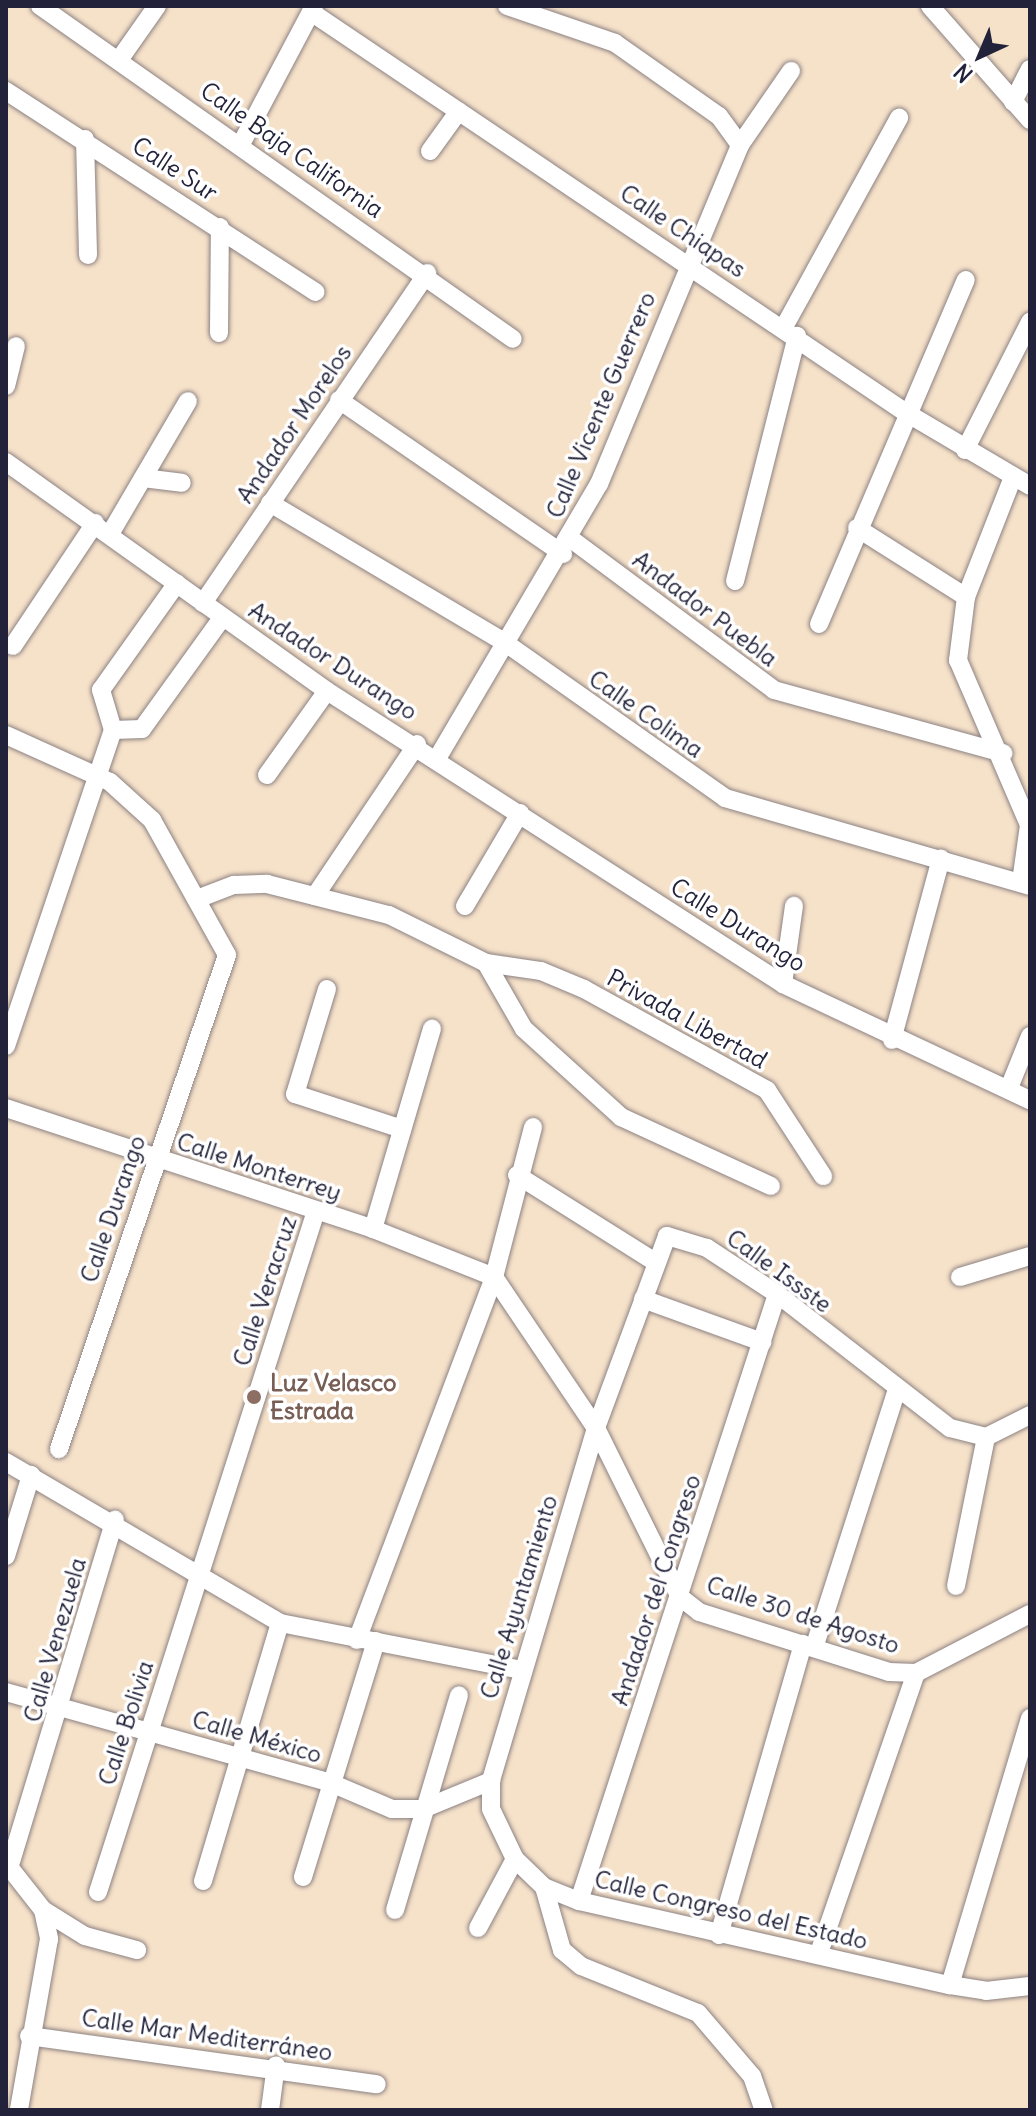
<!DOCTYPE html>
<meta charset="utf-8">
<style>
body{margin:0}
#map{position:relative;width:1036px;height:2116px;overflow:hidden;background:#f6e1c9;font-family:Delius,sans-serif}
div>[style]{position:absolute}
.roads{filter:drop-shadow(0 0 2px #8c8282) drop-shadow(0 0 2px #8c8282)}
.street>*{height:18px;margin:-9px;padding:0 9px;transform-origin:9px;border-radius:9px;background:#fff}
.dots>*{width:22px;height:22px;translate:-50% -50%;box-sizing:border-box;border:4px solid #fff;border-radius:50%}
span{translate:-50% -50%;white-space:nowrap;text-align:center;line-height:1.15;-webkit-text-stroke:7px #fff;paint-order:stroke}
.street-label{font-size:24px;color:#22223b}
.education-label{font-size:24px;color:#785e54;font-weight:700}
.left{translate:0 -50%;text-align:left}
.frame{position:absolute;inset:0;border:8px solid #22223b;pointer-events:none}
.north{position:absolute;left:940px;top:16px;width:80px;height:80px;-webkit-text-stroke:6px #fff;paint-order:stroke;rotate:224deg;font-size:22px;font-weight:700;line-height:32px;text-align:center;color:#22223b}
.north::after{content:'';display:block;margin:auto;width:28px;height:36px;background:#22223b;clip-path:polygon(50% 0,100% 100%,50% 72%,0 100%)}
</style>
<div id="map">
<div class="roads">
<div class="street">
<i style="left:40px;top:6px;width:578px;rotate:35.15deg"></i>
<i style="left:507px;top:6px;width:114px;rotate:18.9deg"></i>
<i style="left:615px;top:43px;width:127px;rotate:35.1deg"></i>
<i style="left:719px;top:116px;width:36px;rotate:54deg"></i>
<i style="left:930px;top:6px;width:152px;rotate:48.7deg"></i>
<i style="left:311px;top:12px;width:716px;rotate:33.96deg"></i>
<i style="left:905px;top:412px;width:145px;rotate:30.6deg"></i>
<i style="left:119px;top:60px;width:66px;rotate:-54.9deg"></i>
<i style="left:6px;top:91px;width:369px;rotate:33deg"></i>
<i style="left:1013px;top:102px;width:37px;rotate:-63deg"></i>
<i style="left:85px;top:139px;width:116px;rotate:88.5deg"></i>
<i style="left:241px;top:144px;width:156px;rotate:-62.1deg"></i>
<i style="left:430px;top:151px;width:49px;rotate:-54.1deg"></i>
<i style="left:784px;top:327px;width:239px;rotate:-61.2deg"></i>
<i style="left:219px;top:333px;width:106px;rotate:-89.5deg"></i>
<i style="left:6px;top:386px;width:41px;rotate:-76deg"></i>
<i style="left:339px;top:400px;width:272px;rotate:34.5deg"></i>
<i style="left:965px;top:450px;width:144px;rotate:-63.1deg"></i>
<i style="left:6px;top:462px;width:394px;rotate:35.5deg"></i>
<i style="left:327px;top:691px;width:542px;rotate:32.72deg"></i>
<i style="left:783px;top:984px;width:273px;rotate:25.2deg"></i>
<i style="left:1013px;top:477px;width:129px;rotate:111.4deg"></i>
<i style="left:966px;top:597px;width:64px;rotate:97.2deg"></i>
<i style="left:958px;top:660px;width:180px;rotate:66.7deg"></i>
<i style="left:1029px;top:825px;width:58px;rotate:98deg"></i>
<i style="left:143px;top:478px;width:39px;rotate:7deg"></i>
<i style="left:270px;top:503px;width:276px;rotate:30.7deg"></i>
<i style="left:507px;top:644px;width:267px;rotate:35.2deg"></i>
<i style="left:725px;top:798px;width:317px;rotate:16.1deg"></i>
<i style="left:857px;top:528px;width:129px;rotate:32.3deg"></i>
<i style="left:110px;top:534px;width:154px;rotate:-59.6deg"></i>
<i style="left:571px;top:539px;width:253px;rotate:36.6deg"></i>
<i style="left:774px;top:690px;width:238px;rotate:15.4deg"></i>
<i style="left:735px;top:581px;width:253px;rotate:-75.8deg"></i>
<i style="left:203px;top:603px;width:399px;rotate:-55.8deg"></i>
<i style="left:819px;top:624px;width:374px;rotate:-66.9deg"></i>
<i style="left:13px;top:646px;width:148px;rotate:-56.3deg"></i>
<i style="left:113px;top:730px;width:42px;rotate:-106.7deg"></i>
<i style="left:101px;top:690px;width:131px;rotate:-54.6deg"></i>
<i style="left:113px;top:730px;width:29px;rotate:-2deg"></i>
<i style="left:142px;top:729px;width:137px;rotate:-54.2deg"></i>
<i style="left:6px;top:735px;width:114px;rotate:24.3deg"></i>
<i style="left:110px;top:782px;width:57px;rotate:42.1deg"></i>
<i style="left:152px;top:820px;width:154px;rotate:60.9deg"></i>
<i style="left:227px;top:955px;width:522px;rotate:108.78deg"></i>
<i style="left:438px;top:757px;width:317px;rotate:-59.5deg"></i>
<i style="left:599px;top:484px;width:367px;rotate:-67.4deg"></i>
<i style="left:740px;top:145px;width:90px;rotate:-55.4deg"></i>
<i style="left:267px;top:775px;width:103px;rotate:-54.5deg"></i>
<i style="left:315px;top:896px;width:183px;rotate:-56.1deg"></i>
<i style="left:197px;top:899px;width:40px;rotate:-21deg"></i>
<i style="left:234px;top:885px;width:33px;rotate:-2deg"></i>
<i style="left:267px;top:884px;width:126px;rotate:14.3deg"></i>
<i style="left:389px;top:915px;width:108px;rotate:26.3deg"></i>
<i style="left:486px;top:963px;width:56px;rotate:8.3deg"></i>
<i style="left:541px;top:971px;width:47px;rotate:22.7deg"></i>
<i style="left:584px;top:989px;width:209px;rotate:28.9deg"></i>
<i style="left:767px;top:1090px;width:103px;rotate:56.9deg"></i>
<i style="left:465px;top:906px;width:108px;rotate:-59.4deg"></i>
<i style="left:486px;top:963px;width:76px;rotate:60.1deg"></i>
<i style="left:524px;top:1029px;width:131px;rotate:42.2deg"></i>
<i style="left:621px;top:1117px;width:165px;rotate:24.7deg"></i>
<i style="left:783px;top:984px;width:79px;rotate:-82deg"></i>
<i style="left:327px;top:989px;width:110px;rotate:106.9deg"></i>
<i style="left:295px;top:1094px;width:113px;rotate:18.1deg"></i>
<i style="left:892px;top:1040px;width:188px;rotate:-74.9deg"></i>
<i style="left:6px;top:1046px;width:334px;rotate:-71.3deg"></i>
<i style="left:1009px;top:1088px;width:56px;rotate:-68deg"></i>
<i style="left:6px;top:1108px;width:386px;rotate:18.2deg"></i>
<i style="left:373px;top:1229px;width:130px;rotate:21.6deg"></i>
<i style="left:517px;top:1175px;width:165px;rotate:32.2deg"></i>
<i style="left:373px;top:1229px;width:209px;rotate:-73.6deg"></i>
<i style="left:494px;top:1277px;width:182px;rotate:56deg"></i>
<i style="left:596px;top:1428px;width:189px;rotate:63.6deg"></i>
<i style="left:680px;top:1597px;width:24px;rotate:38deg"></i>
<i style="left:699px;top:1612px;width:199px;rotate:17.5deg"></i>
<i style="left:889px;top:1672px;width:27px;rotate:2deg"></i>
<i style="left:916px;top:1673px;width:128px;rotate:-27.4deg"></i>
<i style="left:960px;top:1277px;width:73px;rotate:-16.7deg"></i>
<i style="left:643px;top:1299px;width:127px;rotate:19.9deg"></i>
<i style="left:1030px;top:1415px;width:49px;rotate:153.4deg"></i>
<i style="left:986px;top:1437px;width:37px;rotate:-166deg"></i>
<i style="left:950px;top:1428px;width:219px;rotate:-142.2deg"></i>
<i style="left:777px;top:1294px;width:84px;rotate:-146.7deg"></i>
<i style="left:707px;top:1248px;width:42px;rotate:-163.3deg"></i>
<i style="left:667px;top:1236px;width:205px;rotate:110.3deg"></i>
<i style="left:596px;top:1428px;width:368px;rotate:106.6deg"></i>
<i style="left:491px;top:1781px;width:28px;rotate:90deg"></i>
<i style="left:491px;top:1809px;width:55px;rotate:64.4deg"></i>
<i style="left:515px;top:1859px;width:40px;rotate:44deg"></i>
<i style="left:544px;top:1887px;width:38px;rotate:22deg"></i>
<i style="left:579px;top:1901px;width:380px;rotate:12.8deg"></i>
<i style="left:950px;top:1985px;width:36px;rotate:9deg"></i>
<i style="left:986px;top:1991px;width:44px;rotate:-6.5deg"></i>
<i style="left:6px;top:1462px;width:318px;rotate:30.4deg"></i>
<i style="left:280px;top:1623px;width:247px;rotate:11deg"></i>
<i style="left:6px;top:1556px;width:85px;rotate:-72.8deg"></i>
<i style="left:956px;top:1586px;width:152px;rotate:-78.6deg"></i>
<i style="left:357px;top:1640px;width:388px;rotate:-69.3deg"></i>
<i style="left:494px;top:1277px;width:155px;rotate:-75.4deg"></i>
<i style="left:814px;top:1648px;width:269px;rotate:-72.2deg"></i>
<i style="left:6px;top:1692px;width:337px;rotate:15.6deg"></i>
<i style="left:331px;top:1783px;width:66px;rotate:23.1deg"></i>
<i style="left:392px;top:1809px;width:31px"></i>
<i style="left:423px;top:1809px;width:74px;rotate:-22.4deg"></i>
<i style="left:6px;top:1863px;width:60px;rotate:51.8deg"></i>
<i style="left:43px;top:1910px;width:30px;rotate:78deg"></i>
<i style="left:49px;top:1939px;width:174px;rotate:100deg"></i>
<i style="left:10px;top:1865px;width:361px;rotate:-73.1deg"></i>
<i style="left:303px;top:1877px;width:247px;rotate:-72.8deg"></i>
<i style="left:203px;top:1881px;width:269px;rotate:-73.4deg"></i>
<i style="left:544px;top:1887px;width:66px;rotate:74.1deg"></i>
<i style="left:562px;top:1950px;width:25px;rotate:40deg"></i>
<i style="left:581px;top:1966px;width:126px;rotate:21.9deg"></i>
<i style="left:698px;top:2013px;width:83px;rotate:49.4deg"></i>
<i style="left:752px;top:2076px;width:36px;rotate:71deg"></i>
<i style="left:98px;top:1892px;width:715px;rotate:-72.25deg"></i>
<i style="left:579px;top:1901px;width:638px;rotate:-71.93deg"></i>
<i style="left:43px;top:1910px;width:49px;rotate:31.8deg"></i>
<i style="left:85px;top:1936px;width:54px;rotate:15.1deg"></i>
<i style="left:395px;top:1910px;width:224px;rotate:-73.4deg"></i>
<i style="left:478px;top:1928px;width:78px;rotate:-61.8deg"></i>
<i style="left:719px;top:1935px;width:303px;rotate:-73.9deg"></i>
<i style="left:819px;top:1953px;width:296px;rotate:-70.9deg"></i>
<i style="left:950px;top:1985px;width:279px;rotate:-73.3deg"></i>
<i style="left:29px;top:2036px;width:351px;rotate:7.9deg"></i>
<i style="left:270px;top:2110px;width:45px;rotate:-82.4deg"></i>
</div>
</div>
<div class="dots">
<i style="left:254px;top:1397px;background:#8d6e63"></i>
</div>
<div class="street-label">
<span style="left:292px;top:150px;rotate:35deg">Calle Baja California</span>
<span style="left:175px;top:169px;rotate:33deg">Calle Sur</span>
<span style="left:683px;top:231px;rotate:34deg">Calle Chiapas</span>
<span style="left:601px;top:405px;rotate:-67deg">Calle Vicente Guerrero</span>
<span style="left:294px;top:424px;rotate:-56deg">Andador Morelos</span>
<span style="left:705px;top:609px;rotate:37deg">Andador Puebla</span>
<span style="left:333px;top:661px;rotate:33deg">Andador Durango</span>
<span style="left:646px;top:714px;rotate:35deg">Calle Colima</span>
<span style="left:738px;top:925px;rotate:32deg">Calle Durango</span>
<span style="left:687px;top:1019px;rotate:29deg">Privada Libertad</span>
<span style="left:259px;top:1167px;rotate:18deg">Calle Monterrey</span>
<span style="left:113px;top:1209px;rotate:-71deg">Calle Durango</span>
<span style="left:779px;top:1271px;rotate:36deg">Calle Issste</span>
<span style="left:265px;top:1291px;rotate:-72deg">Calle Veracruz</span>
<span style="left:656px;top:1590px;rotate:-72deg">Andador del Congreso</span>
<span style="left:519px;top:1597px;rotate:-73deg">Calle Ayuntamiento</span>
<span style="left:803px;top:1615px;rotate:18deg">Calle 30 de Agosto</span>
<span style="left:55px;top:1640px;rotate:-74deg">Calle Venezuela</span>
<span style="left:126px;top:1723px;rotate:-72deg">Calle Bolivia</span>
<span style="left:257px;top:1737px;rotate:16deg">Calle México</span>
<span style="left:731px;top:1910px;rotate:13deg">Calle Congreso del Estado</span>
<span style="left:207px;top:2035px;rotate:8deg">Calle Mar Mediterráneo</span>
</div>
<div class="education-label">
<span class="left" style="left:270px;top:1397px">Luz Velasco<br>Estrada</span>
</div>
<div class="frame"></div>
<div class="north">N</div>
</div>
